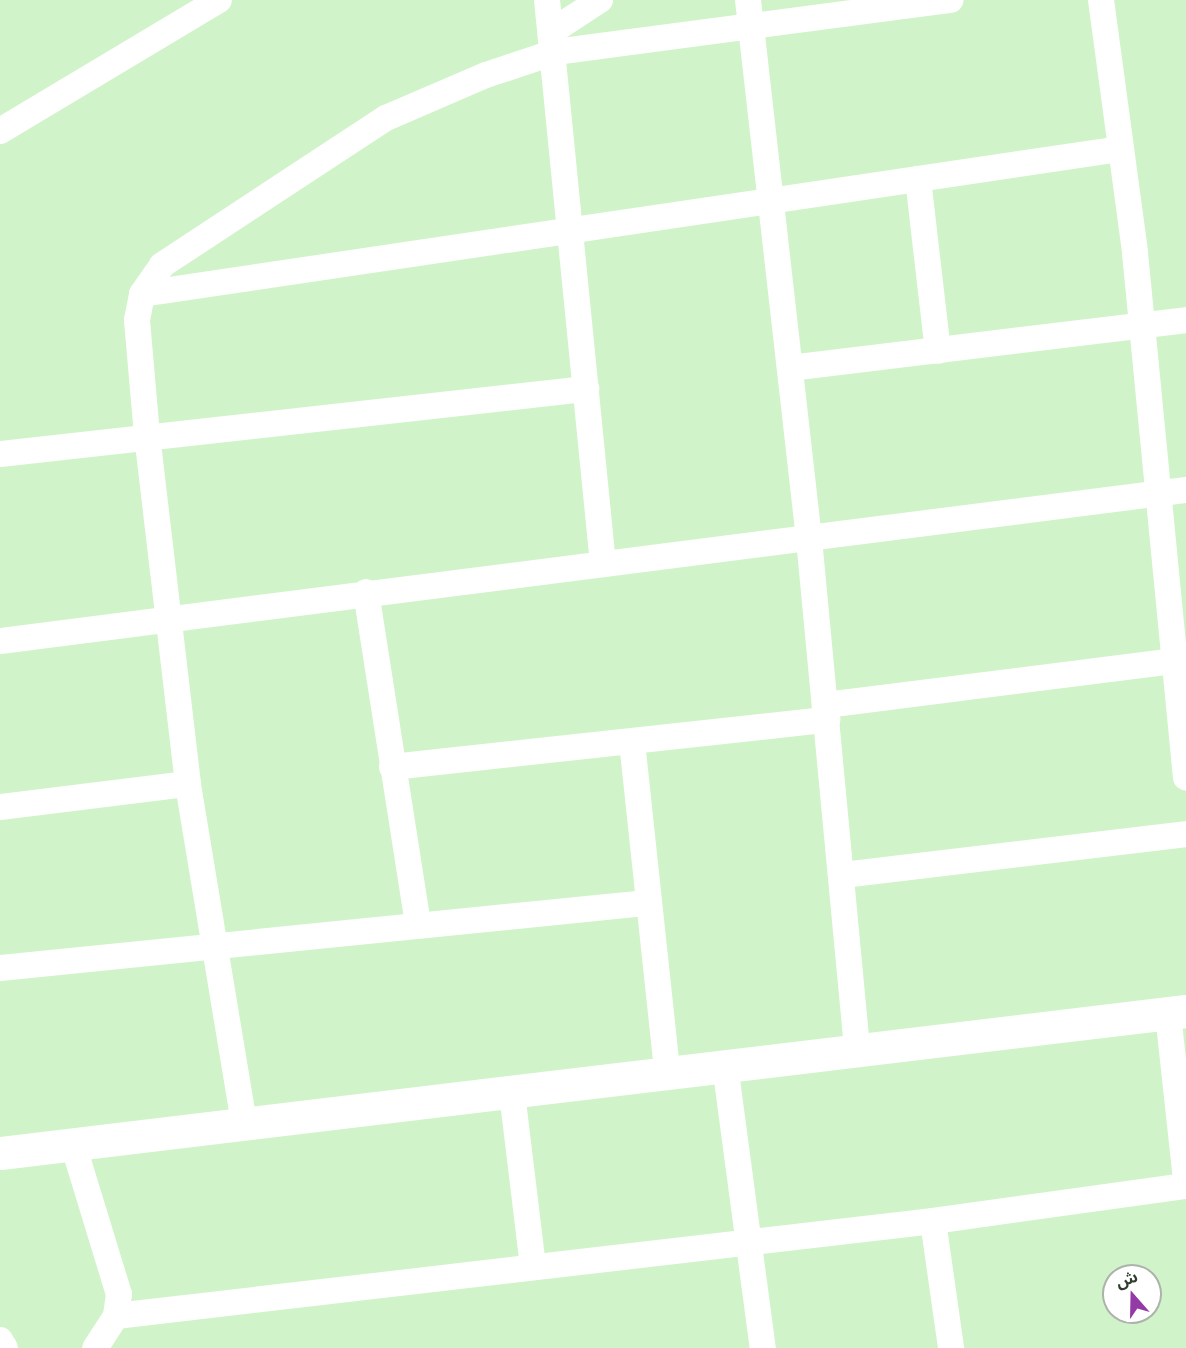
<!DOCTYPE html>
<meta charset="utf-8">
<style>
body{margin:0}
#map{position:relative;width:1186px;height:1348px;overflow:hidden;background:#d1f3c9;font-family:"Archivo Narrow","Noto Sans Arabic",sans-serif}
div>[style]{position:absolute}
.street>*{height:26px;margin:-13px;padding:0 13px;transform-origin:13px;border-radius:13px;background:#fff}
.secondary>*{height:33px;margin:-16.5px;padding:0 16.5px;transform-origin:16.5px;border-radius:16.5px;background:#fff}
span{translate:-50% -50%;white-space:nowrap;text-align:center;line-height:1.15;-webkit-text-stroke:5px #fff;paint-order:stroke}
.north{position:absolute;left:1102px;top:1264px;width:60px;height:60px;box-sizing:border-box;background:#fff;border:2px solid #adb2ab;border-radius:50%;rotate:340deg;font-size:16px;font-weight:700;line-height:24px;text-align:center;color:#313e2e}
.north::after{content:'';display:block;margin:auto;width:21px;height:27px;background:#933aa6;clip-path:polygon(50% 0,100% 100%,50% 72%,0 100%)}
</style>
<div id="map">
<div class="street">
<i style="left:547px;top:0;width:567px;rotate:84.33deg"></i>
<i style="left:748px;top:0;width:542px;rotate:83.54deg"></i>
<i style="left:809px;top:539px;width:511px;rotate:84.61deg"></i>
<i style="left:1101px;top:0;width:255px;rotate:82.3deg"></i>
<i style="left:1135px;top:253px;width:527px;rotate:84.45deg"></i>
<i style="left:554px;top:30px;width:55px;rotate:-33.1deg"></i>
<i style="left:0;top:131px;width:255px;rotate:-30.9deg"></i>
<i style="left:918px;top:179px;width:173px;rotate:83.4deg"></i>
<i style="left:142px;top:294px;width:989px;rotate:-8.43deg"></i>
<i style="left:790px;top:368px;width:399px;rotate:-6.9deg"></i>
<i style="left:0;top:454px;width:590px;rotate:-6.33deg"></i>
<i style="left:366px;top:592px;width:337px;rotate:81.1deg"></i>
<i style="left:0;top:641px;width:1196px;rotate:-7.26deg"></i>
<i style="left:826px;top:705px;width:350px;rotate:-7.2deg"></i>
<i style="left:632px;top:742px;width:332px;rotate:83.9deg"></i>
<i style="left:392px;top:767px;width:438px;rotate:-6.2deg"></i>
<i style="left:0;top:807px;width:189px;rotate:-7deg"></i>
<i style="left:843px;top:875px;width:345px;rotate:-6.8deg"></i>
<i style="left:0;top:968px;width:648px;rotate:-5.75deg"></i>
<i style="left:1168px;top:1014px;width:168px;rotate:83.8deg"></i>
<i style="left:725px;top:1065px;width:286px;rotate:82.4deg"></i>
<i style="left:512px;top:1093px;width:174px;rotate:83.1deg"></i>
<i style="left:244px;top:1123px;width:344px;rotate:-99.4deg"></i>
<i style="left:188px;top:784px;width:351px;rotate:-96.7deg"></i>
<i style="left:147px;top:435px;width:115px;rotate:-95deg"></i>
<i style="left:137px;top:320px;width:26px;rotate:-79deg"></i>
<i style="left:142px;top:294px;width:35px;rotate:-55deg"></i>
<i style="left:162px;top:265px;width:268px;rotate:-33.3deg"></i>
<i style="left:386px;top:118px;width:109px;rotate:-23.3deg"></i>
<i style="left:486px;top:75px;width:73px;rotate:-18.4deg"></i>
<i style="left:555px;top:52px;width:399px;rotate:-7.5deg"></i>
<i style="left:73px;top:1144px;width:157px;rotate:73deg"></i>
<i style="left:119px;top:1294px;width:22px;rotate:98deg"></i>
<i style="left:116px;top:1316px;width:38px;rotate:123deg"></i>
<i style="left:933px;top:1221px;width:128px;rotate:81.9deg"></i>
<i style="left:116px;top:1316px;width:823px;rotate:-6.63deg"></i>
<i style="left:933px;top:1221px;width:255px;rotate:-7.9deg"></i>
<i style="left:0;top:1340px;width:9px;rotate:58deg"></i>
</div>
<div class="secondary">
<i style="left:0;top:1153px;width:1194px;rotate:-6.83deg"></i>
</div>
<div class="north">ش</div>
</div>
